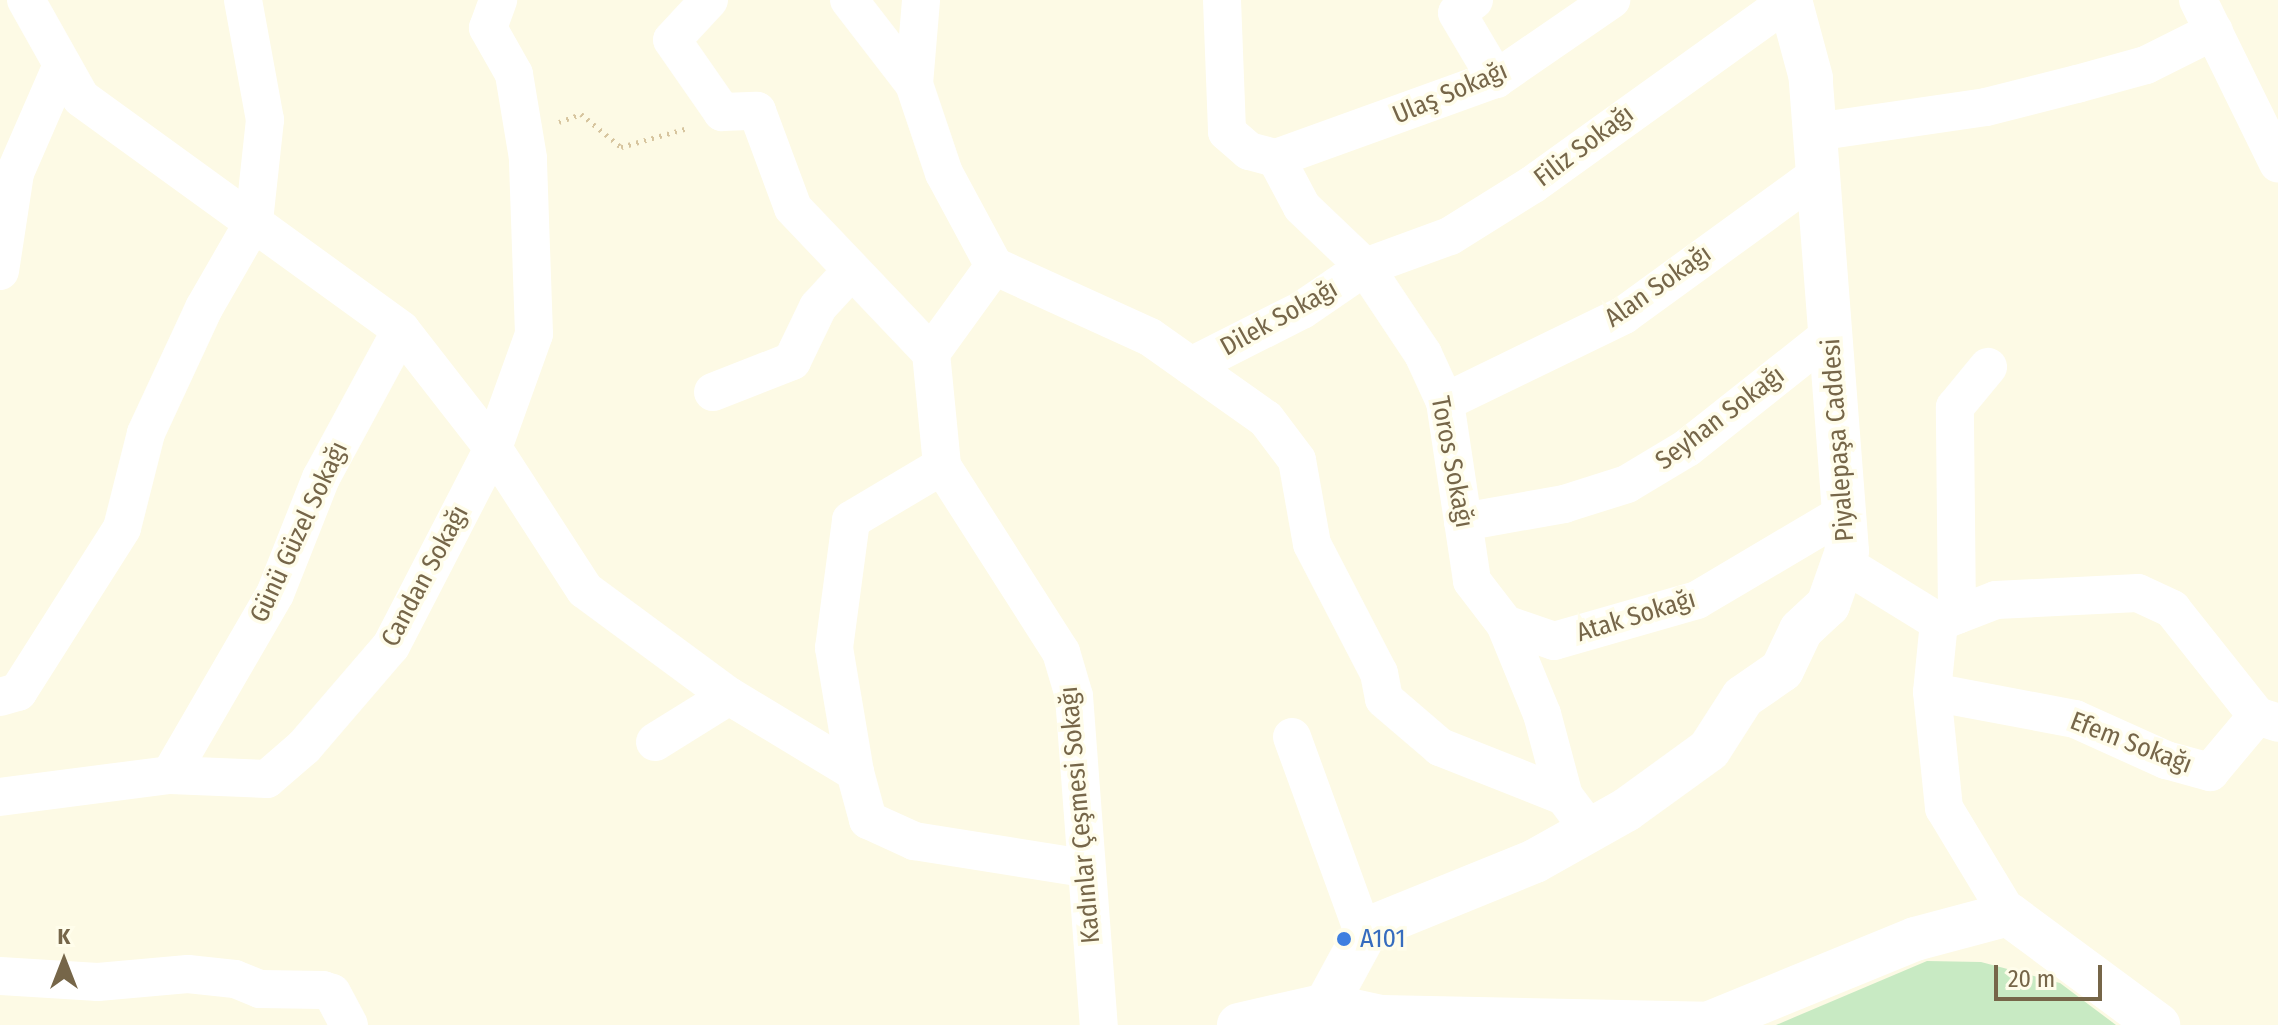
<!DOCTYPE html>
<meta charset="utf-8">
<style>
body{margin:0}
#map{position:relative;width:2278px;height:1025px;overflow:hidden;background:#fdfae5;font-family:"Fira Sans Condensed",sans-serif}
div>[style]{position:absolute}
.green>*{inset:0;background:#c8eac3}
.path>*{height:5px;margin-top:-2.5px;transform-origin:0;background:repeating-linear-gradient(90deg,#d7c59f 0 2px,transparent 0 8px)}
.minor>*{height:38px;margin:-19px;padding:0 19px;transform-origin:19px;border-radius:19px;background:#fff}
.tertiary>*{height:44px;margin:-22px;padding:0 22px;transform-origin:22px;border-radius:22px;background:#fff}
.dots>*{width:22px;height:22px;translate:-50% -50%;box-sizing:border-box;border:4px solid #fffdeb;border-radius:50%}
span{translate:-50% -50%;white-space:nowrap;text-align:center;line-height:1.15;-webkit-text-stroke:7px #fffdeb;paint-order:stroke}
.street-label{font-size:26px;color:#766649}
.shop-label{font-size:26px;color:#366cbe}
.left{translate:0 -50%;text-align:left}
.north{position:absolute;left:24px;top:921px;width:80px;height:80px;-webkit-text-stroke:6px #fffdeb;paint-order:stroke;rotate:0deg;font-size:22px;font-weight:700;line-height:32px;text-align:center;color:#766649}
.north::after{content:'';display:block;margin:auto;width:28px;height:36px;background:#766649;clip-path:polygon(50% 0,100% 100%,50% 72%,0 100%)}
.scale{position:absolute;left:1994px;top:965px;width:108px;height:36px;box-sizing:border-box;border:4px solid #766649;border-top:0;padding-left:10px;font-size:24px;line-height:28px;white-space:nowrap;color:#766649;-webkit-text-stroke:6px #fffdeb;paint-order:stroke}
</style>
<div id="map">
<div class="green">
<i style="clip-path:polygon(1927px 961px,1981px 962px,2060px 983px,2116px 1025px,1776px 1025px)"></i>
</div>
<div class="path">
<i style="left:559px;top:122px;width:23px;rotate:-20deg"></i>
<i style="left:581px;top:114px;width:52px;rotate:39.5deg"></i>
<i style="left:621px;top:147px;width:70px;rotate:-15.8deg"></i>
</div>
<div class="minor">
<i style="left:26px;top:0;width:112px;rotate:60.7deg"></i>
<i style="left:81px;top:98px;width:395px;rotate:35.9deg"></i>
<i style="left:401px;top:330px;width:150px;rotate:52.1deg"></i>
<i style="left:493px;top:448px;width:169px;rotate:57.1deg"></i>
<i style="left:585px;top:590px;width:179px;rotate:36.4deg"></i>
<i style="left:729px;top:696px;width:147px;rotate:31.1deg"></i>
<i style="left:855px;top:772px;width:50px;rotate:74.8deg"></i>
<i style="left:868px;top:820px;width:51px;rotate:24.5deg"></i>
<i style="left:914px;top:841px;width:172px;rotate:9deg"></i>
<i style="left:709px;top:0;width:54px;rotate:132.8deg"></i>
<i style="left:672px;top:40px;width:88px;rotate:55.2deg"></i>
<i style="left:722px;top:112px;width:35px;rotate:-2deg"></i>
<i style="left:757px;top:111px;width:103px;rotate:69.6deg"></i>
<i style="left:793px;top:208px;width:200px;rotate:46.4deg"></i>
<i style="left:931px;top:353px;width:114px;rotate:84.4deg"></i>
<i style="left:942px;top:466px;width:221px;rotate:57.4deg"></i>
<i style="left:1061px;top:652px;width:46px;rotate:73.5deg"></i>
<i style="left:1074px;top:696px;width:330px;rotate:85.7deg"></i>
<i style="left:849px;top:0;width:106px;rotate:52.3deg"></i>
<i style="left:914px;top:84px;width:94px;rotate:71.4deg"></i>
<i style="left:944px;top:173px;width:106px;rotate:61.7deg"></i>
<i style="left:994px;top:266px;width:171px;rotate:24.5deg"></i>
<i style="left:1150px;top:337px;width:142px;rotate:35.3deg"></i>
<i style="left:1266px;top:419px;width:51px;rotate:52.9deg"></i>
<i style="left:1297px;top:460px;width:85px;rotate:79.9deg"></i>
<i style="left:1312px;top:544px;width:145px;rotate:62.6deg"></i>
<i style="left:1379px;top:673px;width:26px;rotate:79deg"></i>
<i style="left:1384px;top:699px;width:74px;rotate:40.6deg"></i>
<i style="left:1440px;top:747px;width:133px;rotate:21.6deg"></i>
<i style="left:1564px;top:796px;width:45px;rotate:53.1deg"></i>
<i style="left:1222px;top:0;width:132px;rotate:87.8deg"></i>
<i style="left:1227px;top:132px;width:29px;rotate:41deg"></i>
<i style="left:1249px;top:151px;width:28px;rotate:15deg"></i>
<i style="left:1276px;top:158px;width:55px;rotate:62deg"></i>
<i style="left:1302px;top:207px;width:87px;rotate:43.6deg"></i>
<i style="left:1365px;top:267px;width:105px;rotate:56.3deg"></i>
<i style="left:1423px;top:354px;width:53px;rotate:65.4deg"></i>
<i style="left:1445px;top:402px;width:181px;rotate:81.4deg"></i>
<i style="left:1472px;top:581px;width:54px;rotate:52.5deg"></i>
<i style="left:1505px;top:624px;width:97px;rotate:67.7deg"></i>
<i style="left:1542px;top:714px;width:85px;rotate:75deg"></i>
<i style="left:1474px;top:0;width:21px;rotate:143deg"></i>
<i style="left:1457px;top:13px;width:77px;rotate:59.4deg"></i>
<i style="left:2198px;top:0;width:182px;rotate:63.9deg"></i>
<i style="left:914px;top:84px;width:84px;rotate:-85.2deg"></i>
<i style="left:1815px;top:132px;width:173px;rotate:-8.3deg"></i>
<i style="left:1986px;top:107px;width:94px;rotate:-14.2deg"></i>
<i style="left:2077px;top:84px;width:72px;rotate:-15.4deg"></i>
<i style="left:2146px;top:65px;width:76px;rotate:-26.6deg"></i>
<i style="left:1276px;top:158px;width:234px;rotate:-19.8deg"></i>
<i style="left:1496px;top:79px;width:140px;rotate:-34.5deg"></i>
<i style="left:0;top:271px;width:99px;rotate:-81.3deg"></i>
<i style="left:15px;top:173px;width:118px;rotate:-66.5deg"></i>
<i style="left:931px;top:353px;width:107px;rotate:-54.1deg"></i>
<i style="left:1191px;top:366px;width:124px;rotate:-26.8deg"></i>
<i style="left:1302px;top:310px;width:76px;rotate:-34.3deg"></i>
<i style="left:1365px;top:267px;width:90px;rotate:-20deg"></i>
<i style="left:1450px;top:236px;width:97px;rotate:-31.9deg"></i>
<i style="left:1532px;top:185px;width:317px;rotate:-35.7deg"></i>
<i style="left:713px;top:392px;width:85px;rotate:-21.4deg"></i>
<i style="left:792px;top:361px;width:60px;rotate:-64.3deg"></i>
<i style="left:818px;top:307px;width:50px;rotate:-47.4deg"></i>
<i style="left:1445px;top:402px;width:199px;rotate:-25.9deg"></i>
<i style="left:1624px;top:315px;width:240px;rotate:-36deg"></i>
<i style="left:1463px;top:522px;width:103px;rotate:-10.1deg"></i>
<i style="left:1564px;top:504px;width:66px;rotate:-17.6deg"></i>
<i style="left:1627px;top:484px;width:70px;rotate:-31deg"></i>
<i style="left:1687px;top:448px;width:184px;rotate:-38.4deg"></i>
<i style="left:1843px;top:563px;width:113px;rotate:31.6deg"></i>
<i style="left:1939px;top:622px;width:70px;rotate:95.7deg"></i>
<i style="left:1932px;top:692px;width:117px;rotate:84.1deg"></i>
<i style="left:1944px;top:808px;width:124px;rotate:58.9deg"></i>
<i style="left:1957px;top:615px;width:208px;rotate:-90.6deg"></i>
<i style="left:1955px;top:407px;width:52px;rotate:-50.5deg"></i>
<i style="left:1939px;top:622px;width:61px;rotate:-21.1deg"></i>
<i style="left:1996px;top:600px;width:142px;rotate:-2.8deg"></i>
<i style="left:2138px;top:593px;width:38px;rotate:25deg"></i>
<i style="left:2172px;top:609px;width:137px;rotate:51.5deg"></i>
<i style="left:2257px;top:716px;width:22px;rotate:18deg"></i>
<i style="left:1505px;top:624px;width:52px;rotate:19.1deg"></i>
<i style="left:1554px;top:641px;width:149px;rotate:-16deg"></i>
<i style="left:1697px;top:600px;width:171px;rotate:-30.6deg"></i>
<i style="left:1932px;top:692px;width:146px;rotate:10.7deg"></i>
<i style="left:2075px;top:719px;width:100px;rotate:24.3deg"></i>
<i style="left:2166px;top:760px;width:46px;rotate:15.3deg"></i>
<i style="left:2210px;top:772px;width:73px;rotate:-50deg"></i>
<i style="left:0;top:697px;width:19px;rotate:-16deg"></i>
<i style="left:18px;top:692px;width:194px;rotate:-57.6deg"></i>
<i style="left:122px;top:528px;width:98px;rotate:-75.8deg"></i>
<i style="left:146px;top:433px;width:138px;rotate:-65.1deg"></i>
<i style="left:204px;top:308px;width:100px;rotate:-60.1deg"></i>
<i style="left:254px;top:221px;width:102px;rotate:-83.8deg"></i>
<i style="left:265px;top:120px;width:122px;rotate:-100.4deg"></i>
<i style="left:1292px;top:737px;width:211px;rotate:70deg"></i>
<i style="left:655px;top:742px;width:87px;rotate:-31.9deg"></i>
<i style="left:855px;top:772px;width:126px;rotate:-99.6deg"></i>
<i style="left:834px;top:648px;width:129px;rotate:-82.4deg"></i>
<i style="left:851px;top:520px;width:106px;rotate:-30.7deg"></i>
<i style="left:170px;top:775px;width:209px;rotate:-59.9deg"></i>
<i style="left:275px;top:594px;width:125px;rotate:-68.4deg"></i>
<i style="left:321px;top:478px;width:168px;rotate:-61.6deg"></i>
<i style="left:0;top:797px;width:171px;rotate:-7.4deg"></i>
<i style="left:170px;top:775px;width:97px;rotate:2.4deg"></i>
<i style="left:267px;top:779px;width:49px;rotate:-40.9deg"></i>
<i style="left:304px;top:747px;width:133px;rotate:-49.3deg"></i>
<i style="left:391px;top:646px;width:223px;rotate:-62.7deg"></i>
<i style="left:493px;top:448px;width:121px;rotate:-70.2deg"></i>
<i style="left:534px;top:334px;width:176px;rotate:-92deg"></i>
<i style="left:528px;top:158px;width:85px;rotate:-99.5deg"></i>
<i style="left:514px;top:74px;width:53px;rotate:-119.5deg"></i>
<i style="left:488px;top:28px;width:30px;rotate:-70deg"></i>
<i style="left:0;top:976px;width:98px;rotate:3.5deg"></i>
<i style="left:98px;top:982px;width:90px;rotate:-5.1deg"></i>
<i style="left:188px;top:974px;width:47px;rotate:6.1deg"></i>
<i style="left:235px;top:979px;width:27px;rotate:22deg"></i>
<i style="left:260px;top:989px;width:63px;rotate:0.9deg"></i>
<i style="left:323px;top:990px;width:9px;rotate:18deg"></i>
<i style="left:332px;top:993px;width:36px;rotate:62deg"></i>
</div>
<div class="tertiary">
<i style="left:1326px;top:1005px;width:56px;rotate:12.3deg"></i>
<i style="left:1381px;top:1017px;width:326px;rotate:1.2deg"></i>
<i style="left:1707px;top:1024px;width:225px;rotate:-22.2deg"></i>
<i style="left:1915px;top:939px;width:96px;rotate:-15deg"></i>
<i style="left:2008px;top:914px;width:187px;rotate:36.5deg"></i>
<i style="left:1239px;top:1025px;width:89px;rotate:-12.9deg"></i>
<i style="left:1326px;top:1005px;width:80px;rotate:-61.5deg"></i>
<i style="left:1364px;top:935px;width:14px;rotate:-39deg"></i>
<i style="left:1375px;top:926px;width:173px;rotate:-22.1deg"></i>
<i style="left:1535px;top:861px;width:104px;rotate:-29.3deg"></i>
<i style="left:1626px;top:810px;width:102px;rotate:-35.9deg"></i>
<i style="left:1709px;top:750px;width:63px;rotate:-57.3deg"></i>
<i style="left:1743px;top:697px;width:47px;rotate:-34.7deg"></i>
<i style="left:1782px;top:670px;width:44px;rotate:-64.6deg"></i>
<i style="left:1801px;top:630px;width:37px;rotate:-43deg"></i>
<i style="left:1828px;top:605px;width:57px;rotate:-70.6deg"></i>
<i style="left:1847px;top:551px;width:474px;rotate:-94.4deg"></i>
<i style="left:1811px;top:78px;width:81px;rotate:-105.1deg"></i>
</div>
<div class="dots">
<i style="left:1344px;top:939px;background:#3f7fe0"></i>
</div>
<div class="street-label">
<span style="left:1450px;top:93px;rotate:-23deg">Ulaş Sokağı</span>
<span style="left:1584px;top:146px;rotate:-37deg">Filiz Sokağı</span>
<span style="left:1658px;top:286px;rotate:-35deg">Alan Sokağı</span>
<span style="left:1279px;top:318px;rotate:-29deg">Dilek Sokağı</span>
<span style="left:1720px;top:418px;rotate:-37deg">Seyhan Sokağı</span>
<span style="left:1838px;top:440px;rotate:-94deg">Piyalepaşa Caddesi</span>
<span style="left:1452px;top:462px;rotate:79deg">Toros Sokağı</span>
<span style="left:299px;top:532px;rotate:-65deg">Günü Güzel Sokağı</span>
<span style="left:425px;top:576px;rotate:-62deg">Candan Sokağı</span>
<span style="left:1636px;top:616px;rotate:-17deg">Atak Sokağı</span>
<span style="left:2131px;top:743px;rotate:21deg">Efem Sokağı</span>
<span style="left:1080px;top:815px;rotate:-95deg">Kadınlar Çeşmesi Sokağı</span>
</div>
<div class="shop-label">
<span class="left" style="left:1360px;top:939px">A101</span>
</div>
<div class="north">K</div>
<div class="scale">20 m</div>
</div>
